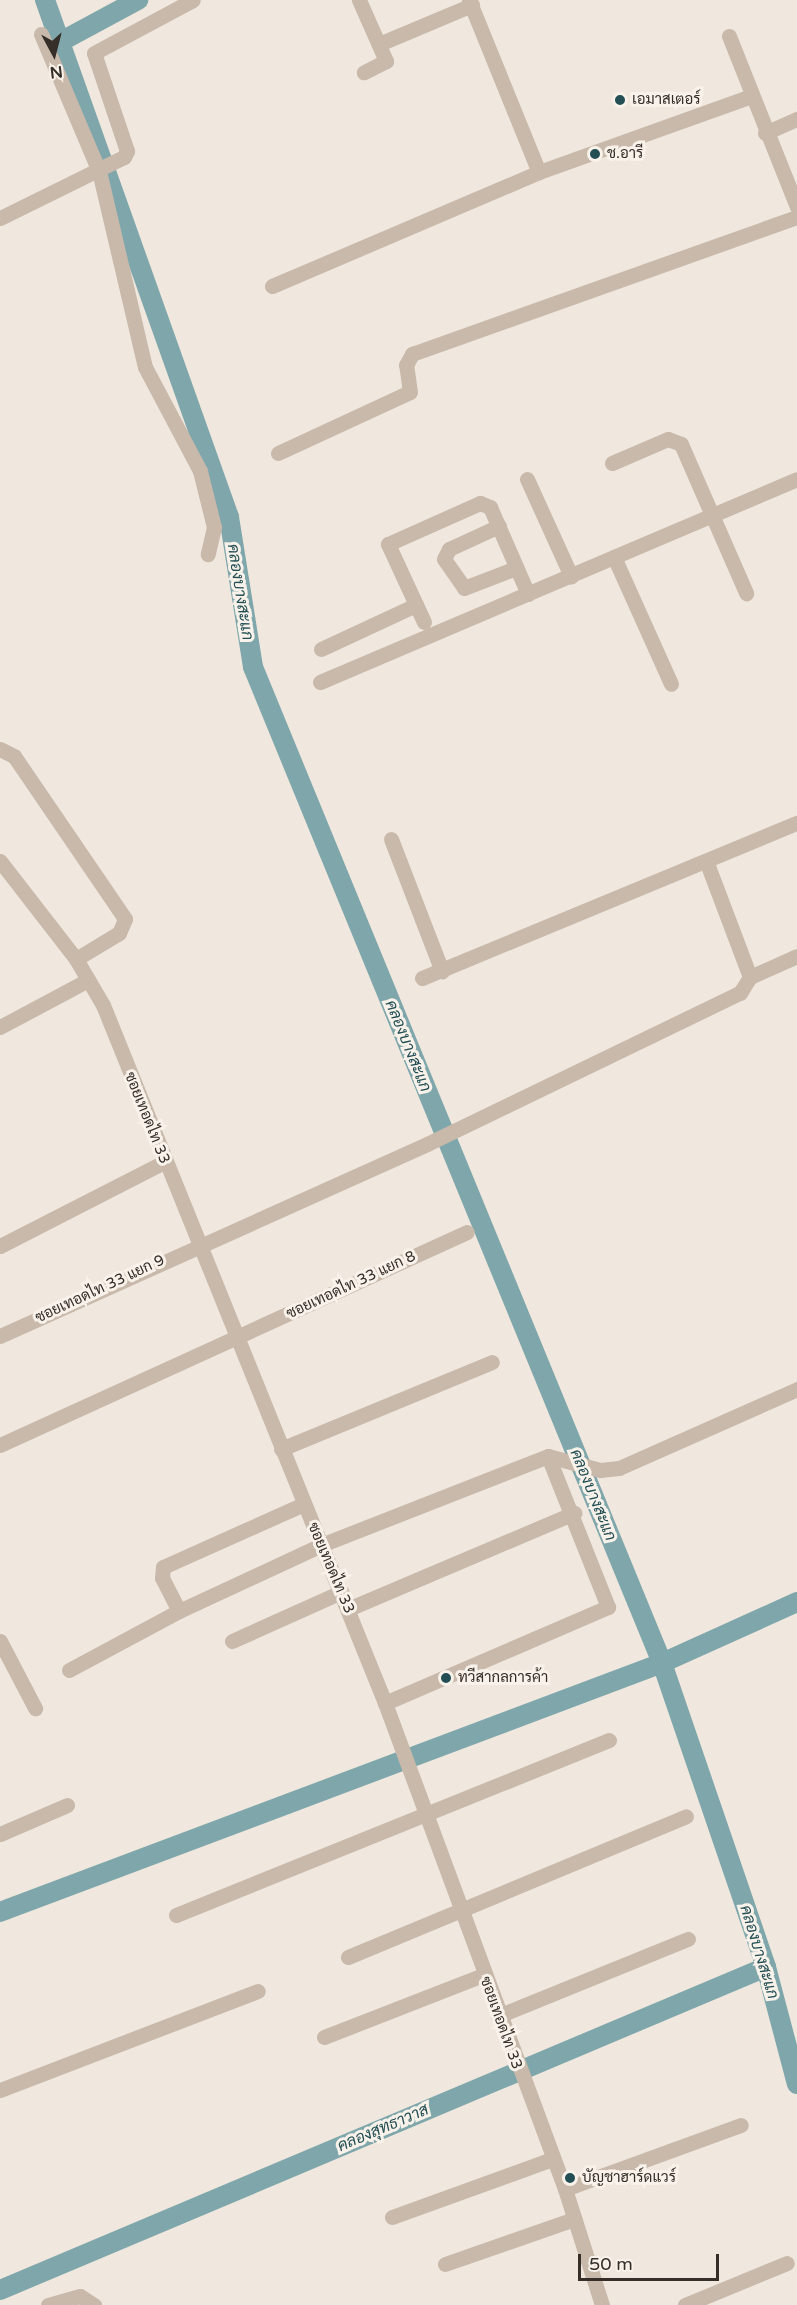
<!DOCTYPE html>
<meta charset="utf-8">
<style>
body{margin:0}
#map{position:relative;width:797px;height:2305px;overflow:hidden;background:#f0e8de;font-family:"Varela Round",Sarabun,sans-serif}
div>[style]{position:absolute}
.canal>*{height:20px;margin:-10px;padding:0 10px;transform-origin:10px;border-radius:10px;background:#7fa7ab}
.minor>*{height:15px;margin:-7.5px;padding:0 7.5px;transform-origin:7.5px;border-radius:7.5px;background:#c8b9ab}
.dots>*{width:16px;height:16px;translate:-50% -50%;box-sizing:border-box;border:3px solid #f8f2ea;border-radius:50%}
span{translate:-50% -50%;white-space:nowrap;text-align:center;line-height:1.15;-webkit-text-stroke:6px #f8f2ea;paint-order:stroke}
.poi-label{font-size:15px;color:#362e29}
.left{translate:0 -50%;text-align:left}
.street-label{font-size:15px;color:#362e29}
.water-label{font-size:16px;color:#224e54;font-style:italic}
.north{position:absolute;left:24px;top:24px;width:60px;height:60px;-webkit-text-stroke:4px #f8f2ea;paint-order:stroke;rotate:173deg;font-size:16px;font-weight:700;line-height:24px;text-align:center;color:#362e29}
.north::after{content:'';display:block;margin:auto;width:21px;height:27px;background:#362e29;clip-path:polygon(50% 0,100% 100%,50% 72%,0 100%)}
.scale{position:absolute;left:578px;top:2254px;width:141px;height:27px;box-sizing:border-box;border:3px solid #362e29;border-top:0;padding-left:8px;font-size:18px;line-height:21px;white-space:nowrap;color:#362e29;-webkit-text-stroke:4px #f8f2ea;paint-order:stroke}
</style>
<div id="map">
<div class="canal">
<i style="left:45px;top:0;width:549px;rotate:70.41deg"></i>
<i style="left:229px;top:517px;width:152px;rotate:80.9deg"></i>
<i style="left:253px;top:667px;width:1077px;rotate:67.67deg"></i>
<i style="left:662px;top:1663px;width:321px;rotate:71.1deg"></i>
<i style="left:766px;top:1967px;width:121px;rotate:75.2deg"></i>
<i style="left:60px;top:42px;width:89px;rotate:-28.3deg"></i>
<i style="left:0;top:1912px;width:707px;rotate:-20.61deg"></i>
<i style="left:662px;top:1663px;width:148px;rotate:-24.3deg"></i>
<i style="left:0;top:2290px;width:831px;rotate:-22.86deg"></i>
</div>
<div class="minor">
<i style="left:359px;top:0;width:67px;rotate:66.1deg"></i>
<i style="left:386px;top:61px;width:25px;rotate:153deg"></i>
<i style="left:469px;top:0;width:186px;rotate:67.9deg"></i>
<i style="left:41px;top:34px;width:149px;rotate:67.1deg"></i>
<i style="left:99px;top:171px;width:201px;rotate:76.8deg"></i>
<i style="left:145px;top:367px;width:118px;rotate:62.1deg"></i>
<i style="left:200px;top:471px;width:58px;rotate:76deg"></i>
<i style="left:214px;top:527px;width:28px;rotate:103deg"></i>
<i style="left:729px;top:36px;width:184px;rotate:68.3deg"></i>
<i style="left:379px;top:44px;width:101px;rotate:-22.8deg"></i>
<i style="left:765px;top:133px;width:35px;rotate:-24deg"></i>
<i style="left:0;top:218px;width:138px;rotate:-26.2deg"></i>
<i style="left:124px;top:157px;width:7px;rotate:-63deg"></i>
<i style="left:127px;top:151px;width:103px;rotate:-108.6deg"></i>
<i style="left:94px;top:53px;width:112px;rotate:-28.2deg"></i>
<i style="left:272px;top:286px;width:290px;rotate:-23.1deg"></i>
<i style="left:539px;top:172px;width:223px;rotate:-19.7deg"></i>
<i style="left:278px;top:453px;width:145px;rotate:-24.8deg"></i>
<i style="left:410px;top:392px;width:27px;rotate:-98deg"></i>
<i style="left:406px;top:365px;width:13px;rotate:-61deg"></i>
<i style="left:412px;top:354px;width:409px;rotate:-19.6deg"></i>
<i style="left:612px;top:463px;width:61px;rotate:-23.2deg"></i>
<i style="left:668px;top:439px;width:14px;rotate:21deg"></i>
<i style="left:681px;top:444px;width:163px;rotate:66.4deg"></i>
<i style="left:527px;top:479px;width:107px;rotate:65.6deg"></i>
<i style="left:499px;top:526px;width:55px;rotate:155.3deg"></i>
<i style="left:449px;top:549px;width:11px;rotate:117deg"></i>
<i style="left:444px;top:559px;width:35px;rotate:55deg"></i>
<i style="left:464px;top:588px;width:56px;rotate:-21deg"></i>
<i style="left:614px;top:557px;width:139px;rotate:65.8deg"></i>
<i style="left:424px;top:622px;width:86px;rotate:-114.8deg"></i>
<i style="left:388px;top:544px;width:101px;rotate:-24deg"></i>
<i style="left:480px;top:503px;width:11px;rotate:22deg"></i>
<i style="left:490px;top:507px;width:95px;rotate:66.4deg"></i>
<i style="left:321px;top:649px;width:105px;rotate:-24.9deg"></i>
<i style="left:320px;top:682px;width:518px;rotate:-23.05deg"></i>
<i style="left:0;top:749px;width:16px;rotate:27deg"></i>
<i style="left:14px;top:756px;width:197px;rotate:55.7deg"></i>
<i style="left:125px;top:919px;width:15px;rotate:113deg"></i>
<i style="left:119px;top:933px;width:50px;rotate:148.8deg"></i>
<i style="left:391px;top:839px;width:142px;rotate:68.9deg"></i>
<i style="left:0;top:861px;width:124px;rotate:52.2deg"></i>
<i style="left:76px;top:959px;width:53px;rotate:59.6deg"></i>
<i style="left:103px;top:1005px;width:753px;rotate:68deg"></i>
<i style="left:385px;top:1703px;width:518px;rotate:69.68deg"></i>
<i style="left:565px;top:2189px;width:122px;rotate:72.3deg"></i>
<i style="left:750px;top:977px;width:51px;rotate:-24.1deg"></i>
<i style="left:422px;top:978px;width:406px;rotate:-22.5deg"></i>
<i style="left:0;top:1027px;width:100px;rotate:-28.1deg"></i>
<i style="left:0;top:1246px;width:184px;rotate:-27.1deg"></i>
<i style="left:0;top:1336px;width:468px;rotate:-24.2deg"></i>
<i style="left:427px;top:1144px;width:348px;rotate:-25.8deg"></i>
<i style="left:740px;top:993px;width:19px;rotate:-58deg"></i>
<i style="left:750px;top:977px;width:122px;rotate:-110.7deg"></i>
<i style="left:0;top:1445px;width:513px;rotate:-24.52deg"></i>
<i style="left:281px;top:1449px;width:228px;rotate:-22.4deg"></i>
<i style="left:348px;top:1609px;width:246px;rotate:-23deg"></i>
<i style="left:179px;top:1611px;width:37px;rotate:-117deg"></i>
<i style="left:162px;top:1578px;width:11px;rotate:-85deg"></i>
<i style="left:163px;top:1567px;width:154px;rotate:-24.1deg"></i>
<i style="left:0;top:1641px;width:76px;rotate:62.4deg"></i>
<i style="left:232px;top:1641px;width:120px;rotate:-24.2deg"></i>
<i style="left:69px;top:1670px;width:125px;rotate:-28.2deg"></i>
<i style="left:179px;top:1611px;width:157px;rotate:-24.9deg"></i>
<i style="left:321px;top:1545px;width:244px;rotate:-21.4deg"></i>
<i style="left:548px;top:1456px;width:54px;rotate:15.1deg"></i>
<i style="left:600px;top:1470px;width:19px;rotate:-6deg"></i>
<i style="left:619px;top:1468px;width:195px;rotate:-23.9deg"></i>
<i style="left:385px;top:1703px;width:243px;rotate:-23.3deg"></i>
<i style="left:608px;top:1607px;width:162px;rotate:-111.7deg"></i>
<i style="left:0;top:1834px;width:73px;rotate:-23.4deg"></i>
<i style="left:176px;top:1915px;width:467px;rotate:-22deg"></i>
<i style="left:348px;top:1957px;width:366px;rotate:-22.6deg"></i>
<i style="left:498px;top:2016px;width:205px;rotate:-22.1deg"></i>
<i style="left:324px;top:2037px;width:171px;rotate:-21.3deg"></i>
<i style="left:0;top:2090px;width:276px;rotate:-21deg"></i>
<i style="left:565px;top:2189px;width:187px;rotate:-20deg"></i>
<i style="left:392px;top:2217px;width:170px;rotate:-19.9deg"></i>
<i style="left:445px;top:2264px;width:137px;rotate:-19.2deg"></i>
<i style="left:48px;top:2305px;width:33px;rotate:-16deg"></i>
<i style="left:80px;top:2296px;width:17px;rotate:33deg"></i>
<i style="left:685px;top:2305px;width:110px;rotate:-22.4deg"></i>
</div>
<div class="dots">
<i style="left:620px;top:100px;background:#224e54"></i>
<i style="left:595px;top:154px;background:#224e54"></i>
<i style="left:446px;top:1678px;background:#224e54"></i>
<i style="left:570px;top:2178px;background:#224e54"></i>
</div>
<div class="poi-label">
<span class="left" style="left:632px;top:100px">เอมาสเตอร์</span>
<span class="left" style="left:607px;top:154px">ช.อารี</span>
<span class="left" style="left:458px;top:1678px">ทวีสากลการค้า</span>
<span class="left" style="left:582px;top:2178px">บัญชาฮาร์ดแวร์</span>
</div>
<div class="street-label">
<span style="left:147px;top:1118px;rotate:68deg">ซอยเทอดไท 33</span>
<span style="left:351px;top:1285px;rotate:-25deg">ซอยเทอดไท 33 แยก 8</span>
<span style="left:100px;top:1289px;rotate:-25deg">ซอยเทอดไท 33 แยก 9</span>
<span style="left:331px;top:1568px;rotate:67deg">ซอยเทอดไท 33</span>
<span style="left:501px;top:2023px;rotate:70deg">ซอยเทอดไท 33</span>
</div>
<div class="water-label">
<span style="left:240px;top:592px;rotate:81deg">คลองบางสะแก</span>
<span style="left:408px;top:1046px;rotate:68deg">คลองบางสะแก</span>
<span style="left:593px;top:1495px;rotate:68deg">คลองบางสะแก</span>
<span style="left:759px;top:1952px;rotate:73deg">คลองบางสะแก</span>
<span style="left:383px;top:2128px;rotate:-23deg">คลองสุทธาวาส</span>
</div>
<div class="north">N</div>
<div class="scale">50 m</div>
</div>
